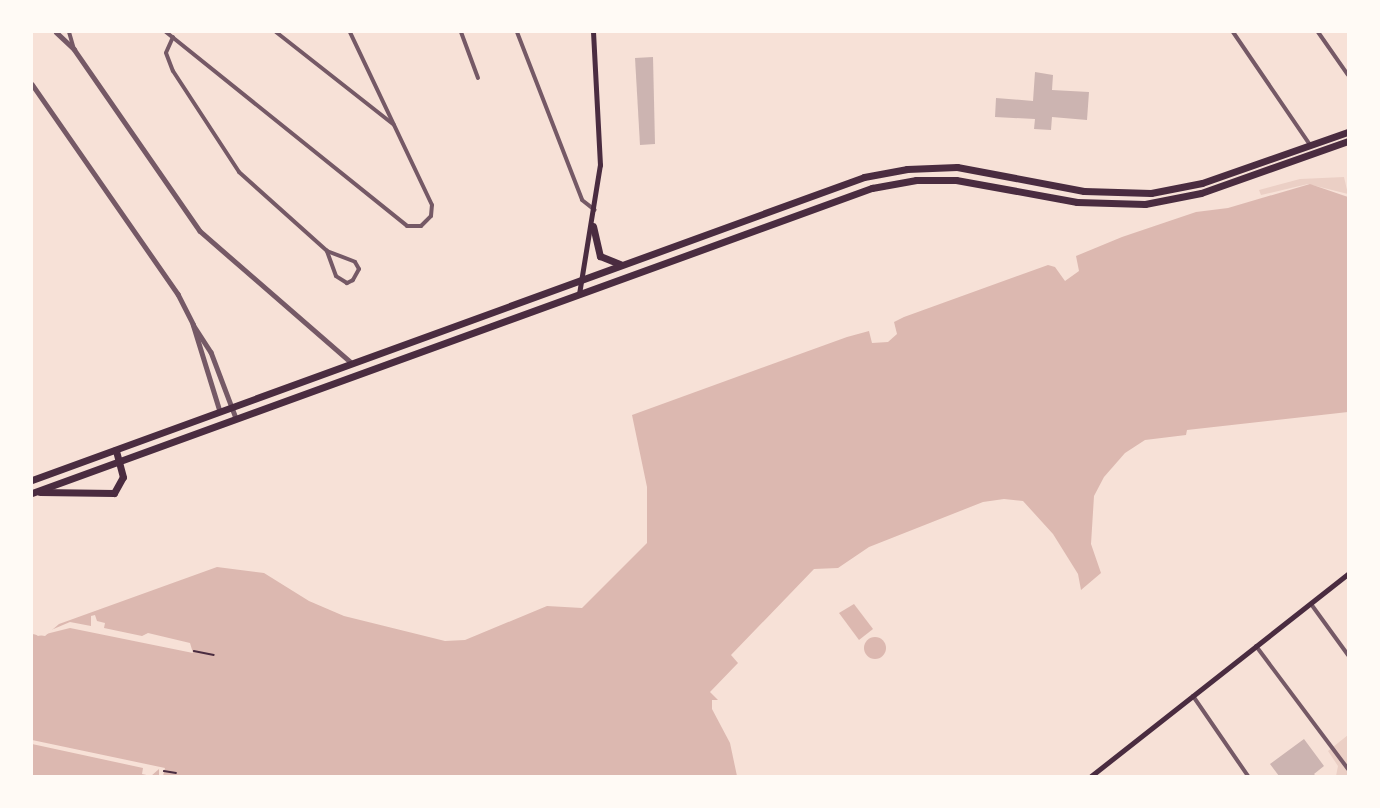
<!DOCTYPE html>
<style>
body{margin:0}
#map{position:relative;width:1380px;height:808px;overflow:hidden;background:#f7e1d7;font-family:Karla,sans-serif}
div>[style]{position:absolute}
.green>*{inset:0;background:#ebcfc5}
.water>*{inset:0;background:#dcb8b0}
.round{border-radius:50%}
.pier>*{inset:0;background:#f7e1d7}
.building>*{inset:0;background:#ccb4b1}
.path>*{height:1.5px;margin:-0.75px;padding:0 0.75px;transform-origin:0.75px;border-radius:0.75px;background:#4a2c40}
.minor>*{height:4px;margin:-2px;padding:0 2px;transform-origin:2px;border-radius:2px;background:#755966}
.tertiary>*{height:4.5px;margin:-2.25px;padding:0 2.25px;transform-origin:2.25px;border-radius:2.25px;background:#755966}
.secondary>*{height:5px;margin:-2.5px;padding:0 2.5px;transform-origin:2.5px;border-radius:2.5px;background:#4a2c40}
.trunk>*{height:7px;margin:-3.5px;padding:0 3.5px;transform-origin:3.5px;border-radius:3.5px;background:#4a2c40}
span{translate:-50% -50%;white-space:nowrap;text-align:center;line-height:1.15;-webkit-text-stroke:4.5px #fffaf5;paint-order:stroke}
.frame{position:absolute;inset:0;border:33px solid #fffaf5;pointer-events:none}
</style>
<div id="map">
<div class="green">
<i style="clip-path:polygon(1344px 177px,1348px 194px,1308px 184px,1261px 195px,1259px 190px,1300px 179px)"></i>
<i style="clip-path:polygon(1348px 735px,1348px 776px,1336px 776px,1338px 766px,1328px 751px)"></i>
</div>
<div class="water">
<i style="clip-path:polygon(1310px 184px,1348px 197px,1348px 412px,1187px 430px,1186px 435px,1145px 440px,1125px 453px,1104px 477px,1094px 496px,1091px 544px,1101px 573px,1081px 590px,1078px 574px,1053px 534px,1023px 501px,1004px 499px,983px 502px,869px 547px,838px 568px,814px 569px,731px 655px,738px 663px,710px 692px,718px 700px,712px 700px,712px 709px,730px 743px,737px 776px,32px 776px,32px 634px,45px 636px,59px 624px,217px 567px,264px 573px,309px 601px,344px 616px,445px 641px,465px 640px,547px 606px,582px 608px,647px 543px,647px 487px,632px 415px,847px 337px,869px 331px,872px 343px,888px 342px,897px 334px,894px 322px,904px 317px,1048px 265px,1055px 267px,1065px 281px,1079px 271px,1076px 256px,1122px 237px,1196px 212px,1228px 208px)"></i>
<i style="clip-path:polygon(854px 604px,873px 629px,859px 640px,839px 613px)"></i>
<i class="round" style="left:864px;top:637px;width:22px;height:22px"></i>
</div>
<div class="pier">
<i style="clip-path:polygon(95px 615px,97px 621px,105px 623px,104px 628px,142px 636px,148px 633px,190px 643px,193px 653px,70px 628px,38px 636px,32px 632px,44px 633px,70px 622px,91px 626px,91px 616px)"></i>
<i style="clip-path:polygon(32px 740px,165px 768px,163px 776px,159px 776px,159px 769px,151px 776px,142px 774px,143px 768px,32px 744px)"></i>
</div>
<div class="building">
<i style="clip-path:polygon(653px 57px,655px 144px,640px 145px,635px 58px)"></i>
<i style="clip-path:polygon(1035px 72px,1053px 75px,1052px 90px,1089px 92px,1087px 120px,1052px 117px,1051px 130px,1034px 129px,1035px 119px,995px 117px,996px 98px,1033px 101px)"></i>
<i style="clip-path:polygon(1304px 739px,1324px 766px,1314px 774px,1316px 776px,1279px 776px,1270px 764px)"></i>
</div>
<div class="path">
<i style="left:194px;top:651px;width:20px;rotate:11deg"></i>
<i style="left:164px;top:771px;width:12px;rotate:9deg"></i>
</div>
<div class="minor">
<i style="left:69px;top:32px;width:18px;rotate:74deg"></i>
<i style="left:166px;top:32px;width:309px;rotate:38.8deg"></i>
<i style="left:407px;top:226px;width:14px"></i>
<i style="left:421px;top:226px;width:14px;rotate:-45deg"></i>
<i style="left:431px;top:216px;width:11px;rotate:-85deg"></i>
<i style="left:432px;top:205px;width:191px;rotate:-115.4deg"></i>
<i style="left:276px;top:32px;width:150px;rotate:38.2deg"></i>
<i style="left:461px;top:32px;width:49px;rotate:69.7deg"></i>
<i style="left:517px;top:32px;width:180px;rotate:68.8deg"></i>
<i style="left:582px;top:200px;width:16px;rotate:38deg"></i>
<i style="left:1233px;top:32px;width:137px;rotate:55.7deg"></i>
<i style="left:1318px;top:32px;width:52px;rotate:55.1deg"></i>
<i style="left:173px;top:37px;width:17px;rotate:114deg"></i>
<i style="left:166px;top:53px;width:19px;rotate:69deg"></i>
<i style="left:173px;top:71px;width:121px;rotate:56.8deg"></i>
<i style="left:239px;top:172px;width:118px;rotate:41.9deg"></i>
<i style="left:327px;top:251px;width:30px;rotate:21deg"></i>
<i style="left:355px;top:262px;width:8px;rotate:60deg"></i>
<i style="left:359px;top:269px;width:13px;rotate:119deg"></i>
<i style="left:353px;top:280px;width:7px;rotate:153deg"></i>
<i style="left:347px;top:283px;width:13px;rotate:-148deg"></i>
<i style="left:336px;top:276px;width:27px;rotate:-110deg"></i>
<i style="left:1311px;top:604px;width:63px;rotate:54deg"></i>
<i style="left:1256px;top:646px;width:154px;rotate:53.2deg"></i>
<i style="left:1193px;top:696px;width:97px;rotate:55.5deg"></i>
</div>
<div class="tertiary">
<i style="left:56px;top:32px;width:25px;rotate:43deg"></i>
<i style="left:74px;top:49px;width:221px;rotate:55.3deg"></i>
<i style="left:200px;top:231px;width:201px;rotate:41deg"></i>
<i style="left:32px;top:84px;width:256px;rotate:55.2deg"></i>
<i style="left:178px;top:294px;width:34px;rotate:63deg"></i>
<i style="left:193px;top:324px;width:91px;rotate:72.8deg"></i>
<i style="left:194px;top:326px;width:31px;rotate:57deg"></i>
<i style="left:211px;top:352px;width:71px;rotate:69.3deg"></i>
</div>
<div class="secondary">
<i style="left:579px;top:294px;width:131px;rotate:-80.8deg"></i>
<i style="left:600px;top:165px;width:133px;rotate:-93deg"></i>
<i style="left:1091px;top:776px;width:327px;rotate:-38.2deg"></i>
</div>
<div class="trunk">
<i style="left:593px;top:226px;width:31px;rotate:77deg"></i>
<i style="left:600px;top:256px;width:22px;rotate:22deg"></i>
<i style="left:32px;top:480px;width:885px;rotate:-20.01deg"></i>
<i style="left:864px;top:177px;width:44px;rotate:-10.5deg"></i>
<i style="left:907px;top:169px;width:50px;rotate:-2.3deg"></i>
<i style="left:957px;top:167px;width:129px;rotate:10.7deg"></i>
<i style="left:1084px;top:191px;width:67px;rotate:1.7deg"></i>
<i style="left:1151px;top:193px;width:52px;rotate:-11.1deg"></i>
<i style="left:1202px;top:183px;width:155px;rotate:-19.3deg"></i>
<i style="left:40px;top:492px;width:74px;rotate:0.8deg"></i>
<i style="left:114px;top:493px;width:18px;rotate:-61deg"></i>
<i style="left:123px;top:477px;width:28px;rotate:-105deg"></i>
<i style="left:32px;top:493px;width:894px;rotate:-19.96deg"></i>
<i style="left:872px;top:188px;width:45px;rotate:-10.3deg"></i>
<i style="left:916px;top:180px;width:40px"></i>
<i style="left:956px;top:180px;width:123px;rotate:10.3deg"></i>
<i style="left:1077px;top:202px;width:68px;rotate:1.7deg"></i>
<i style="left:1145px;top:204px;width:57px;rotate:-11.1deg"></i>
<i style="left:1201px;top:193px;width:156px;rotate:-19.5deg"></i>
</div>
<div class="frame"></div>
</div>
